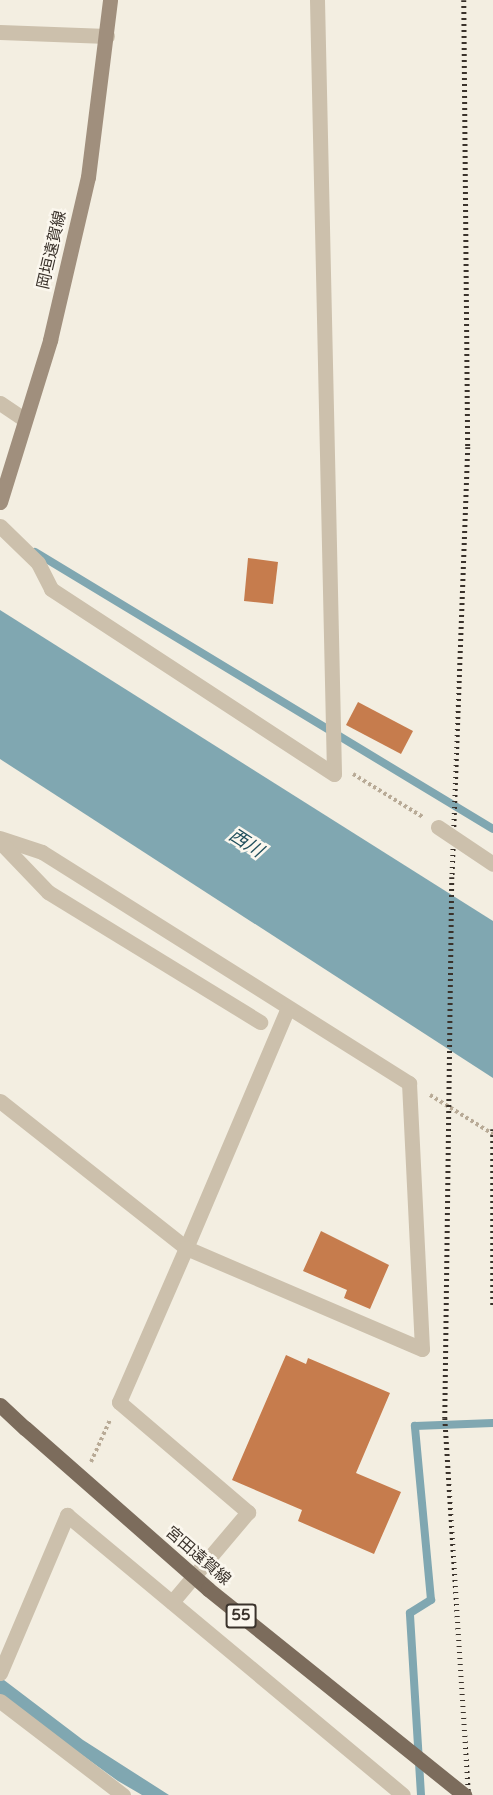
<!DOCTYPE html>
<meta charset="utf-8">
<style>
body{margin:0}
#map{position:relative;width:493px;height:1795px;overflow:hidden;background:#f3eee1;font-family:"Varela Round","Noto Sans JP",sans-serif}
div>[style]{position:absolute}
.water>*{inset:0;background:#80a7b1}
.stream>*{height:8px;margin:-4px;padding:0 4px;transform-origin:4px;border-radius:4px;background:#80a7b1}
.building>*{inset:0;background:#c67c4d}
.path>*{height:4px;margin-top:-2px;transform-origin:0;background:repeating-linear-gradient(90deg,#b8aa96 0 3px,transparent 0 6px)}
.street>*{height:15px;margin:-7.5px;padding:0 7.5px;transform-origin:7.5px;border-radius:7.5px;background:#ccc0ac}
.secondary>*{height:15px;margin:-7.5px;padding:0 7.5px;transform-origin:7.5px;border-radius:7.5px;background:#a08f7d}
.primary>*{height:15px;margin:-7.5px;padding:0 7.5px;transform-origin:7.5px;border-radius:7.5px;background:#7c6c5c}
.rail>*{height:4.5px;margin-top:-2.25px;transform-origin:0;background:repeating-linear-gradient(90deg,#3a322b 0 1.5px,transparent 0 6px)}
.street-bridge>*{height:15px;margin:-7.5px;padding:0 7.5px;transform-origin:7.5px;border-radius:7.5px;background:#ccc0ac}
.primary-bridge>*{height:15px;margin:-7.5px;padding:0 7.5px;transform-origin:7.5px;border-radius:7.5px;background:#7c6c5c}
span{translate:-50% -50%;white-space:nowrap;text-align:center;line-height:1.15;-webkit-text-stroke:5px #fbf7ee;paint-order:stroke}
.shield-label span{padding:2px 4px;background:#fbf7ee;border:2px solid;border-radius:4px;-webkit-text-stroke-width:0}
.shield-label{font-size:15px;color:#3a322b;font-weight:700}
.street-label{font-size:16px;color:#3a322b}
.water-label{font-size:18px;color:#204f5c;font-style:italic}
</style>
<div id="map">
<div class="water">
<i style="clip-path:polygon(0 610px,493px 921px,493px 1078px,0 759px)"></i>
<i style="clip-path:polygon(0 1677px,83px 1740px,169px 1795px,142px 1795px,118px 1781px,0 1696px)"></i>
</div>
<div class="stream">
<i style="left:35px;top:552px;width:535px;rotate:31.17deg"></i>
<i style="left:421px;top:1795px;width:182px;rotate:-93.5deg"></i>
<i style="left:410px;top:1613px;width:25px;rotate:-32deg"></i>
<i style="left:431px;top:1600px;width:175px;rotate:-95.3deg"></i>
<i style="left:415px;top:1426px;width:78px;rotate:-2.2deg"></i>
</div>
<div class="building">
<i style="clip-path:polygon(248px 558px,278px 562px,273px 604px,244px 601px)"></i>
<i style="clip-path:polygon(358px 702px,413px 731px,401px 754px,346px 725px)"></i>
<i style="clip-path:polygon(321px 1231px,389px 1265px,370px 1309px,344px 1298px,347px 1290px,303px 1271px)"></i>
<i style="clip-path:polygon(286px 1355px,306px 1364px,308px 1358px,390px 1393px,356px 1473px,401px 1492px,374px 1554px,298px 1521px,302px 1510px,232px 1480px)"></i>
</div>
<div class="path">
<i style="left:353px;top:774px;width:82px;rotate:31.6deg"></i>
<i style="left:430px;top:1095px;width:74px;rotate:31.8deg"></i>
<i style="left:91px;top:1462px;width:46px;rotate:-65.7deg"></i>
</div>
<div class="street">
<i style="left:317px;top:0;width:774px;rotate:88.74deg"></i>
<i style="left:0;top:32px;width:107px;rotate:2.1deg"></i>
<i style="left:0;top:403px;width:30px;rotate:34deg"></i>
<i style="left:0;top:526px;width:53px;rotate:44.2deg"></i>
<i style="left:38px;top:563px;width:29px;rotate:63deg"></i>
<i style="left:51px;top:589px;width:338px;rotate:33.2deg"></i>
<i style="left:0;top:838px;width:44px;rotate:18.4deg"></i>
<i style="left:42px;top:852px;width:434px;rotate:32.2deg"></i>
<i style="left:409px;top:1083px;width:266px;rotate:87.2deg"></i>
<i style="left:422px;top:1349px;width:257px;rotate:-156.8deg"></i>
<i style="left:186px;top:1248px;width:259px;rotate:-67deg"></i>
<i style="left:0;top:842px;width:69px;rotate:46.2deg"></i>
<i style="left:48px;top:892px;width:249px;rotate:31.5deg"></i>
<i style="left:0;top:1101px;width:237px;rotate:38.3deg"></i>
<i style="left:186px;top:1248px;width:168px;rotate:113.5deg"></i>
<i style="left:119px;top:1402px;width:170px;rotate:40.5deg"></i>
<i style="left:248px;top:1512px;width:118px;rotate:130.2deg"></i>
<i style="left:0;top:1673px;width:172px;rotate:-67deg"></i>
<i style="left:67px;top:1515px;width:437px;rotate:39.8deg"></i>
<i style="left:0;top:1701px;width:155px;rotate:37.4deg"></i>
</div>
<div class="secondary">
<i style="left:0;top:502px;width:170px;rotate:-72.8deg"></i>
<i style="left:50px;top:340px;width:167px;rotate:-76.9deg"></i>
<i style="left:88px;top:177px;width:178px;rotate:-82.9deg"></i>
</div>
<div class="primary">
<i style="left:0;top:1405px;width:34px;rotate:43deg"></i>
</div>
<div class="rail">
<i style="left:464px;top:0;width:447px;rotate:89.5deg"></i>
<i style="left:468px;top:447px;width:430px;rotate:92.1deg"></i>
<i style="left:452px;top:877px;width:541px;rotate:90.74deg"></i>
<i style="left:445px;top:1418px;width:378px;rotate:86.4deg"></i>
<i style="left:493px;top:1129px;width:178px;rotate:90deg"></i>
</div>
<div class="street-bridge">
<i style="left:438px;top:827px;width:66px;rotate:33.9deg"></i>
</div>
<div class="primary-bridge">
<i style="left:25px;top:1428px;width:244px;rotate:41.3deg"></i>
<i style="left:208px;top:1589px;width:329px;rotate:38.8deg"></i>
</div>
<div class="shield-label">
<span style="left:241px;top:1616px">55</span>
</div>
<div class="street-label">
<span style="left:52px;top:250px;rotate:-77deg">岡垣遠賀線</span>
<span style="left:198px;top:1556px;rotate:41deg">宮田遠賀線</span>
</div>
<div class="water-label">
<span style="left:246px;top:843px;rotate:33deg">西川</span>
</div>
</div>
